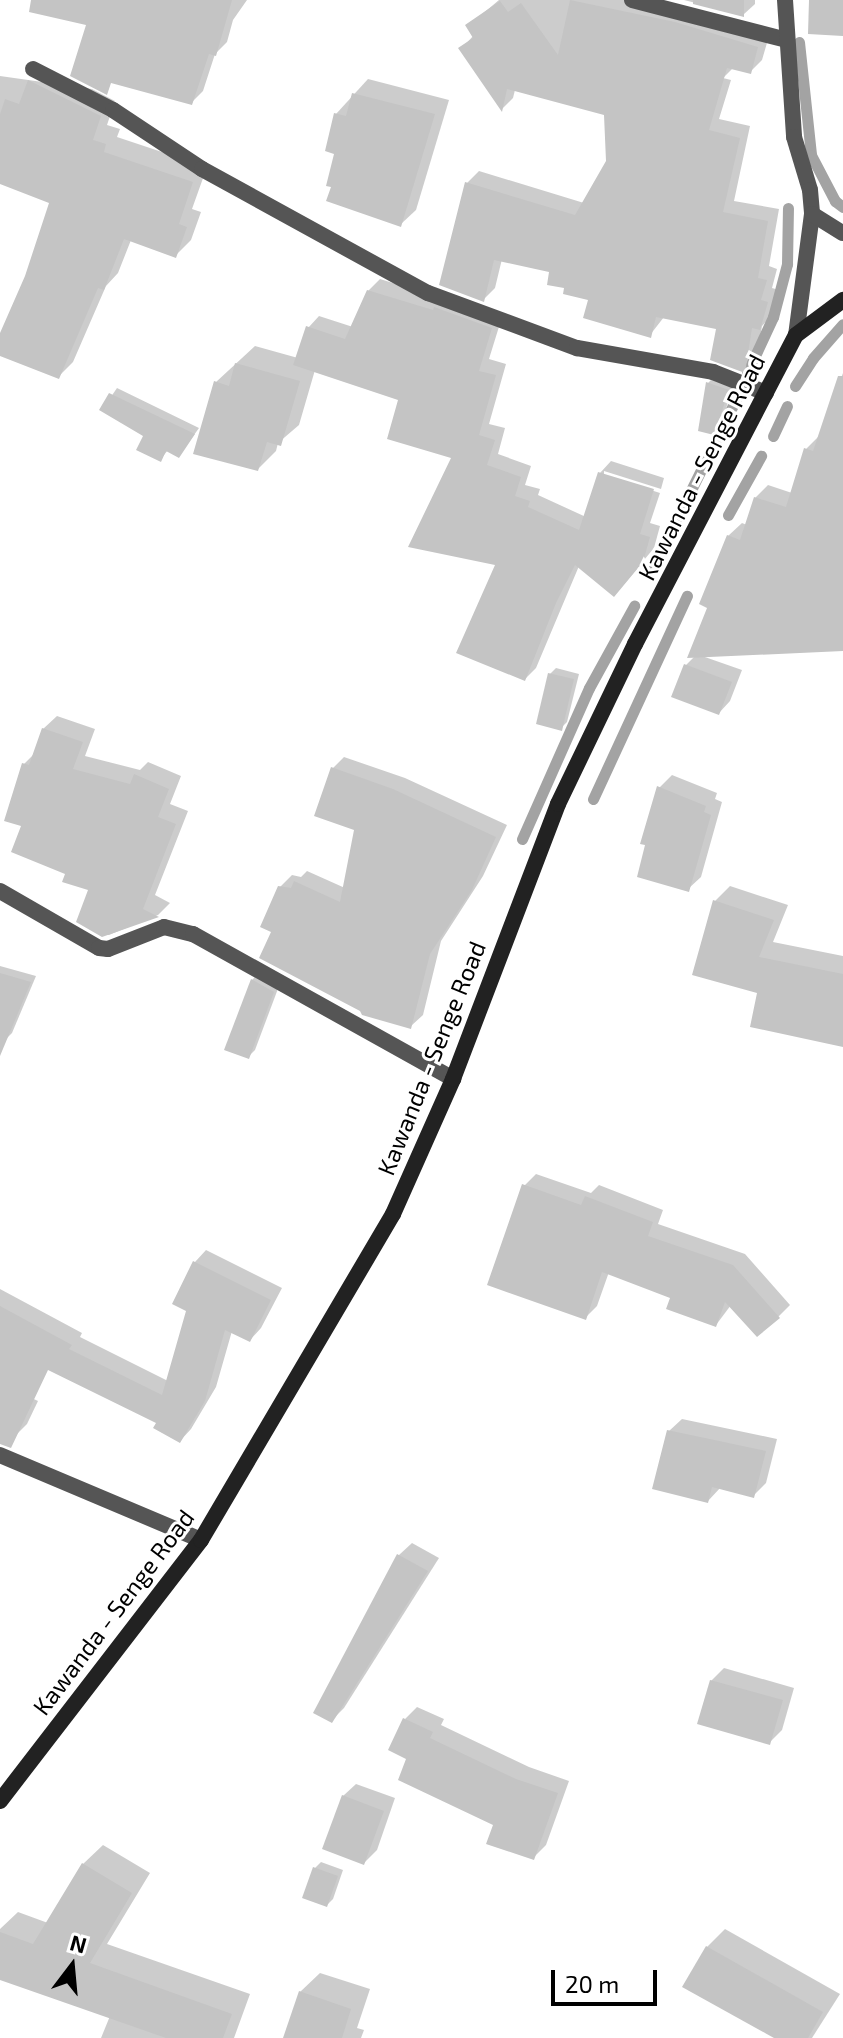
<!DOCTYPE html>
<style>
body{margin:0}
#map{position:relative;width:843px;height:2038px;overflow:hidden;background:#fff;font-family:"Exo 2",sans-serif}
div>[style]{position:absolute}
.shadow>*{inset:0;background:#0003}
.stream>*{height:11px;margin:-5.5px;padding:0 5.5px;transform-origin:5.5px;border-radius:5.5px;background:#a3a3a3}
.building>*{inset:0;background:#c4c4c4}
.street>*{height:16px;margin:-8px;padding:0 8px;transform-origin:8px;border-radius:8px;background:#555}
.secondary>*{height:16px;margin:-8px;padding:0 8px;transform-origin:8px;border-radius:8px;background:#222}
span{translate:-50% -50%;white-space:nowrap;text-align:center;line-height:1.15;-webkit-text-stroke:6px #fff;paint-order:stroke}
.street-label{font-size:24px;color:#000}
.north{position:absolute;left:32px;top:1926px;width:80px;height:80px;-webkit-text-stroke:6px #fff;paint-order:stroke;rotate:16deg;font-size:22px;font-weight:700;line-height:32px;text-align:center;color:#000}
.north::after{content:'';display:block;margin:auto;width:28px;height:36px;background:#000;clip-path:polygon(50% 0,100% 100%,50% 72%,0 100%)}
.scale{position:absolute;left:551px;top:1970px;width:106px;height:36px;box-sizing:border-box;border:4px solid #000;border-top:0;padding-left:10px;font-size:24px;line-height:28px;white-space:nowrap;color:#000;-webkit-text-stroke:6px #fff;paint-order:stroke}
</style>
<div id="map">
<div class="shadow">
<i style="clip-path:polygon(77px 0,247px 0,233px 20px,227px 42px,215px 54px,203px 91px,191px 103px,89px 23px)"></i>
<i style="clip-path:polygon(499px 0,634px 0,769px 36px,762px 60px,750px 72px,734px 67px,723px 78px,731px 80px,719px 119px,750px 126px,734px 201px,779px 209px,769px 266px,777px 269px,772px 288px,779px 290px,771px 316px,762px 326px,756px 359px,744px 370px,718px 328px,664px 317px,650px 335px,566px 287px,552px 270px,502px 259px,495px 288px,483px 300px,467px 183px,479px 171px,584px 203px,608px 162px,606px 113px,515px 90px,513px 98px,502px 109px,461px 49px,474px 35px,468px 26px)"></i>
<i style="clip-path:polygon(684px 0,755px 0,755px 4px,743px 15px)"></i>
<i style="clip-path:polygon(0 76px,92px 89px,115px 101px,107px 125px,120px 129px,117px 137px,207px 167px,192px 209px,201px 212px,191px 240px,176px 255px,131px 240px,118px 273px,106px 286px,73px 362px,58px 377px,0 353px,52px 201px,0 182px)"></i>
<i style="clip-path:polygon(368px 79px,449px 100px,416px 210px,401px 224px,334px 185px,336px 114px)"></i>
<i style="clip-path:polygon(380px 279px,502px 317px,489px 359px,506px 364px,489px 424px,505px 428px,498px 454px,531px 466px,525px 485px,540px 489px,538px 495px,586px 517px,600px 473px,611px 461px,664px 478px,661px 489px,604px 471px,604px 475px,660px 493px,650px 523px,660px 526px,654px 548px,625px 583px,579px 566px,536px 668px,525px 679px,498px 564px,453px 457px,401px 399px,315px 370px,299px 425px,278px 443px,276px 451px,258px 469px,216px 382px,255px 346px,298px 358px,308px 328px,319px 316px,353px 327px,368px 291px)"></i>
<i style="clip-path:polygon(843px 373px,843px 572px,702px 656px,742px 670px,730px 701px,719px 713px,686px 665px,695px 656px,728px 536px,742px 523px,747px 525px,755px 498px,768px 485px,792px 493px,806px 449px,819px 436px)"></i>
<i style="clip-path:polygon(714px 377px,734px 384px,720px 427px,713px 433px,708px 383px)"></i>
<i style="clip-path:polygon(117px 388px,199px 428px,179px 456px,168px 450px,160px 460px,145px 436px,102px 410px)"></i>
<i style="clip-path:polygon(556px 668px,579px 674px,567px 722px,561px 728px,550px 674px)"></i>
<i style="clip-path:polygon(57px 716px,95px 729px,85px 756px,140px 770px,148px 762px,181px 776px,170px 804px,188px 811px,155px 895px,170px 903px,158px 915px,109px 935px,103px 935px,90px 889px,68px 873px,24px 825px,24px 764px,36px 752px,43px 729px)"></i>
<i style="clip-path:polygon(344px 757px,405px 778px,507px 825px,483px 876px,441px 941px,423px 1015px,411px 1026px,273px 931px,280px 887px,292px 875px,301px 877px,307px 871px,345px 888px,357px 829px,333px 768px)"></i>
<i style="clip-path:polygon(672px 775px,717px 793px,715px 799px,722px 802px,701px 877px,688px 889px,659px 788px)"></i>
<i style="clip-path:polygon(730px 886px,788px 905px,773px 942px,843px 956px,843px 1045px,759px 992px,715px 901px)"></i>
<i style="clip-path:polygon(0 966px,36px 976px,12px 1033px,6px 1039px,0 1037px)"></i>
<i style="clip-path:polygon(258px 974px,279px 986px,255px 1050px,249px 1056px,252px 980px)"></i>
<i style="clip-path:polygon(536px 1174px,591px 1193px,599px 1185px,663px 1210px,658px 1224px,745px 1254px,790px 1305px,778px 1317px,731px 1305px,716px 1325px,672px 1296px,609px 1272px,597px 1306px,585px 1318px,524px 1186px)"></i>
<i style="clip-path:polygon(206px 1250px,282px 1288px,261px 1328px,250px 1340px,232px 1331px,216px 1387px,191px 1429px,180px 1441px,159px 1422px,0 1342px,0 1289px,82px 1333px,80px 1337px,168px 1381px,188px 1310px,195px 1262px)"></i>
<i style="clip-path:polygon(0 1383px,38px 1401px,27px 1424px,14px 1437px,0 1430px)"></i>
<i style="clip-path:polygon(682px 1419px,777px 1439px,766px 1483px,753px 1496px,721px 1487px,708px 1501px,669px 1431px)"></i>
<i style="clip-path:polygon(412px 1543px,439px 1558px,344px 1708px,331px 1721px,399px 1555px)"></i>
<i style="clip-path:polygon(724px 1668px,794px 1688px,782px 1730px,769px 1743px,711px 1681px)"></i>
<i style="clip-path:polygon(417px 1707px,444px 1719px,441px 1725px,529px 1767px,569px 1781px,546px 1845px,533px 1858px,496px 1824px,405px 1719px)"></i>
<i style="clip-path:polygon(356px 1784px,395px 1798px,377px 1850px,364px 1863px,343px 1796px)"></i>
<i style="clip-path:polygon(103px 1845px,150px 1873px,107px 1944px,250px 1994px,234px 2038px,101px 2038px,110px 2016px,0 1977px,0 1929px,18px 1912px,48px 1923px,83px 1864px)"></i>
<i style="clip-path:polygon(321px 1862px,343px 1870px,333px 1899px,327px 1905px,315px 1868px)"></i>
<i style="clip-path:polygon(725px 1929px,840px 1994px,812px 2038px,778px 2038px,707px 1947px)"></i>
<i style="clip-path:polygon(320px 1973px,370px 1989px,357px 2028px,364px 2030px,361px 2038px,285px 2038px,300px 1992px)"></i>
</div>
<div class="stream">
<i style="left:799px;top:42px;width:114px;rotate:83.9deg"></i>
<i style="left:811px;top:155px;width:52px;rotate:62.4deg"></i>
<i style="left:835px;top:201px;width:10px;rotate:37deg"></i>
<i style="left:747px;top:373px;width:62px;rotate:-65.1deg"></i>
<i style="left:773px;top:317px;width:55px;rotate:-75.2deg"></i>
<i style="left:787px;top:264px;width:56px;rotate:-89deg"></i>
<i style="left:795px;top:386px;width:33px;rotate:-57deg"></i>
<i style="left:813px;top:358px;width:45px;rotate:-48.6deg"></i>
<i style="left:773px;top:436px;width:33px;rotate:-65deg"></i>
<i style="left:728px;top:515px;width:68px;rotate:-60.8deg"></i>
<i style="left:654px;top:565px;width:192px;rotate:-63.7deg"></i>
<i style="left:593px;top:799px;width:224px;rotate:-65.2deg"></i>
<i style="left:522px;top:839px;width:165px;rotate:-66.1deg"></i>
<i style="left:589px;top:688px;width:94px;rotate:-61.2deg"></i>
</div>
<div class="building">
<i style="clip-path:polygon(31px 0,232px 0,216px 56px,209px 54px,192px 105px,111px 83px,107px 95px,70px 76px,86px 25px,29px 12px)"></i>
<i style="clip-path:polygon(570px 0,675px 22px,758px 47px,751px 74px,727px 68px,709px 130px,740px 138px,723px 212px,768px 221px,758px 278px,767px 280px,761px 300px,768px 302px,760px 330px,752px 328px,745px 373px,710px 360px,716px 329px,656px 317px,651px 338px,583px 318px,588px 300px,563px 294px,564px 288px,547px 285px,549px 272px,494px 260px,484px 302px,439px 285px,465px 182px,575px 215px,606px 161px,604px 115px,507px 89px,502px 112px,458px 48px,473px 38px,465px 25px,500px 1px,508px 12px,521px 3px,558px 55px)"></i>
<i style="clip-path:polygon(693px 0,744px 0,744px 17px,693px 4px)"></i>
<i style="clip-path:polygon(809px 0,843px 0,843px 36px,808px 34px)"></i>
<i style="clip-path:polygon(28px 80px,101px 116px,93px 140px,106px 144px,104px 152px,193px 182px,179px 224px,187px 227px,176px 258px,124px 239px,104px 290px,98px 288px,59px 379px,0 356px,0 333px,25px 276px,49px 203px,0 184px,0 114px,5px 99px,19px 104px)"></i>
<i style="clip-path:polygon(352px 93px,435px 114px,401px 227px,326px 201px,331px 187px,326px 186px,334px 154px,325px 151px,334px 113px,346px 116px)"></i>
<i style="clip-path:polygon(367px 290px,433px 310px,434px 307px,492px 328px,479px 371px,496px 375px,479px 435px,495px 440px,487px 465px,521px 477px,515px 496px,530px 501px,528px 507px,579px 530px,598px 472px,654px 489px,640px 534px,650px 537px,643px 562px,614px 597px,575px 565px,556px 603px,525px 681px,456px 653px,495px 565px,408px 547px,451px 458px,387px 439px,398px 400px,293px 365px,306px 326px,345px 339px)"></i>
<i style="clip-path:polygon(235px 363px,300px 381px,281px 446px,267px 442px,258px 471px,193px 454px,214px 381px,229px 386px)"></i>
<i style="clip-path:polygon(838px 376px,843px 376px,843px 651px,687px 658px,707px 608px,699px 604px,727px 535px,740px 540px,754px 497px,786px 507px,804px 448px,813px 451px)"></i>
<i style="clip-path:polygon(706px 382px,729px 390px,714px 435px,698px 431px)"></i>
<i style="clip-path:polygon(109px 393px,195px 434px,179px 458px,166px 451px,161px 462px,136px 450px,143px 436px,99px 410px)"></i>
<i style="clip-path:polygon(684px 664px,732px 682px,719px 715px,671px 697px)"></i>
<i style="clip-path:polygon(548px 673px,574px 679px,562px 731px,536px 724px)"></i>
<i style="clip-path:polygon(42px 728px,83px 742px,73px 769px,130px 784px,134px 774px,169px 789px,158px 817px,176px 824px,143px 909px,159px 917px,102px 937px,76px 922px,88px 890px,62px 882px,65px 874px,11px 852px,21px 826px,4px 821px,22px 763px,29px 765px)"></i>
<i style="clip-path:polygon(331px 767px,393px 789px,496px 837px,472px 890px,430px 954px,411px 1029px,362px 1015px,360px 1011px,259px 958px,271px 932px,260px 927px,278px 886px,291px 888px,294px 881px,340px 902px,354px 830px,314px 816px)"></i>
<i style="clip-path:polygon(657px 786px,706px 806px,704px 812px,711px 815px,689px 892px,637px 877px,645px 845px,640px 844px)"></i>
<i style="clip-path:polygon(713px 900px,774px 920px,759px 957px,843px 974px,843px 1047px,750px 1027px,757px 993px,692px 975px)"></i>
<i style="clip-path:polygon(0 973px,31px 982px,0 1056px)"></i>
<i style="clip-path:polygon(251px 979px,274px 992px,249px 1059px,224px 1050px)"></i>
<i style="clip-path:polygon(522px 1184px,581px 1205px,585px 1196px,653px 1222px,648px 1236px,733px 1265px,780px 1318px,757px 1337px,725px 1302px,716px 1327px,666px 1309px,670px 1298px,602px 1272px,586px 1320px,487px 1285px)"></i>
<i style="clip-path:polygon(193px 1261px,271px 1300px,250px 1342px,225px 1330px,205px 1401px,180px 1443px,153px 1428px,156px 1423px,48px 1370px,11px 1448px,0 1444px,0 1306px,72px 1345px,69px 1349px,162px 1395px,186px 1311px,172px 1304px)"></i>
<i style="clip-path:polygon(667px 1430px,766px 1451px,754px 1498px,712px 1487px,708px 1503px,652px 1489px)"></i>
<i style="clip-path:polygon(397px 1554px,428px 1571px,332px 1723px,313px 1713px)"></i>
<i style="clip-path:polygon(710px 1680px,783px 1700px,770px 1745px,697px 1724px)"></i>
<i style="clip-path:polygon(403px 1718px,433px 1732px,430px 1738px,516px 1779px,558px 1793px,534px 1860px,486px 1844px,493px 1825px,398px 1780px,406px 1759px,388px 1750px)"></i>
<i style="clip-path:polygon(342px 1795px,384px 1811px,364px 1865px,322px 1849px)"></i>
<i style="clip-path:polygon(82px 1863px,132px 1893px,90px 1963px,232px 2014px,223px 2038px,166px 2038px,0 1980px,0 1932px,33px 1944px)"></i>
<i style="clip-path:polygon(313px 1867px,338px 1876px,327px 1907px,302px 1898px)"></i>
<i style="clip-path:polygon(706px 1946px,823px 2012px,808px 2038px,774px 2038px,682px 1987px)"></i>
<i style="clip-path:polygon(299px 1991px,351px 2009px,342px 2038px,283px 2038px)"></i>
</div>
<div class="street">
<i style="left:632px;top:0;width:160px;rotate:14.5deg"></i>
<i style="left:785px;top:0;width:137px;rotate:86.2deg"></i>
<i style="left:794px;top:137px;width:55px;rotate:73.2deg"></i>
<i style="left:810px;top:190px;width:24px;rotate:85deg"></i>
<i style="left:812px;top:214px;width:122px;rotate:97.5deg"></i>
<i style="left:33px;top:69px;width:90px;rotate:27.1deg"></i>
<i style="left:113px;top:110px;width:107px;rotate:33.5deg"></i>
<i style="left:202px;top:169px;width:258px;rotate:28.8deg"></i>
<i style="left:428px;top:293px;width:159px;rotate:20.3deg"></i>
<i style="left:577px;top:348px;width:138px;rotate:10deg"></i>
<i style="left:713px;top:372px;width:57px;rotate:21.6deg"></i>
<i style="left:812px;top:214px;width:36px;rotate:32deg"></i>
<i style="left:0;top:891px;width:114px;rotate:29.9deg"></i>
<i style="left:99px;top:948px;width:9px;rotate:6deg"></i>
<i style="left:108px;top:949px;width:60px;rotate:-21.4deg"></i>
<i style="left:164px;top:927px;width:30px;rotate:14deg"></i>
<i style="left:193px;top:934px;width:298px;rotate:29.1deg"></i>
<i style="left:0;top:1455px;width:218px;rotate:22.9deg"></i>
</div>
<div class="secondary">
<i style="left:0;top:1801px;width:329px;rotate:-52.4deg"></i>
<i style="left:201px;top:1540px;width:378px;rotate:-59.5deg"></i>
<i style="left:393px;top:1214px;width:148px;rotate:-66deg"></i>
<i style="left:453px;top:1079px;width:294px;rotate:-69.1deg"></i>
<i style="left:558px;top:804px;width:178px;rotate:-64.3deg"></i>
<i style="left:635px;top:644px;width:348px;rotate:-62.5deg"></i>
<i style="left:796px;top:335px;width:59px;rotate:-36.7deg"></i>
</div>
<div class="street-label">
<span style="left:701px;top:467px;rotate:-63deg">Kawanda - Senge Road</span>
<span style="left:431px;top:1058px;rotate:-68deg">Kawanda - Senge Road</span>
<span style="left:113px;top:1612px;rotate:-53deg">Kawanda - Senge Road</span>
</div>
<div class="north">N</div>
<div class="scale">20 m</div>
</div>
